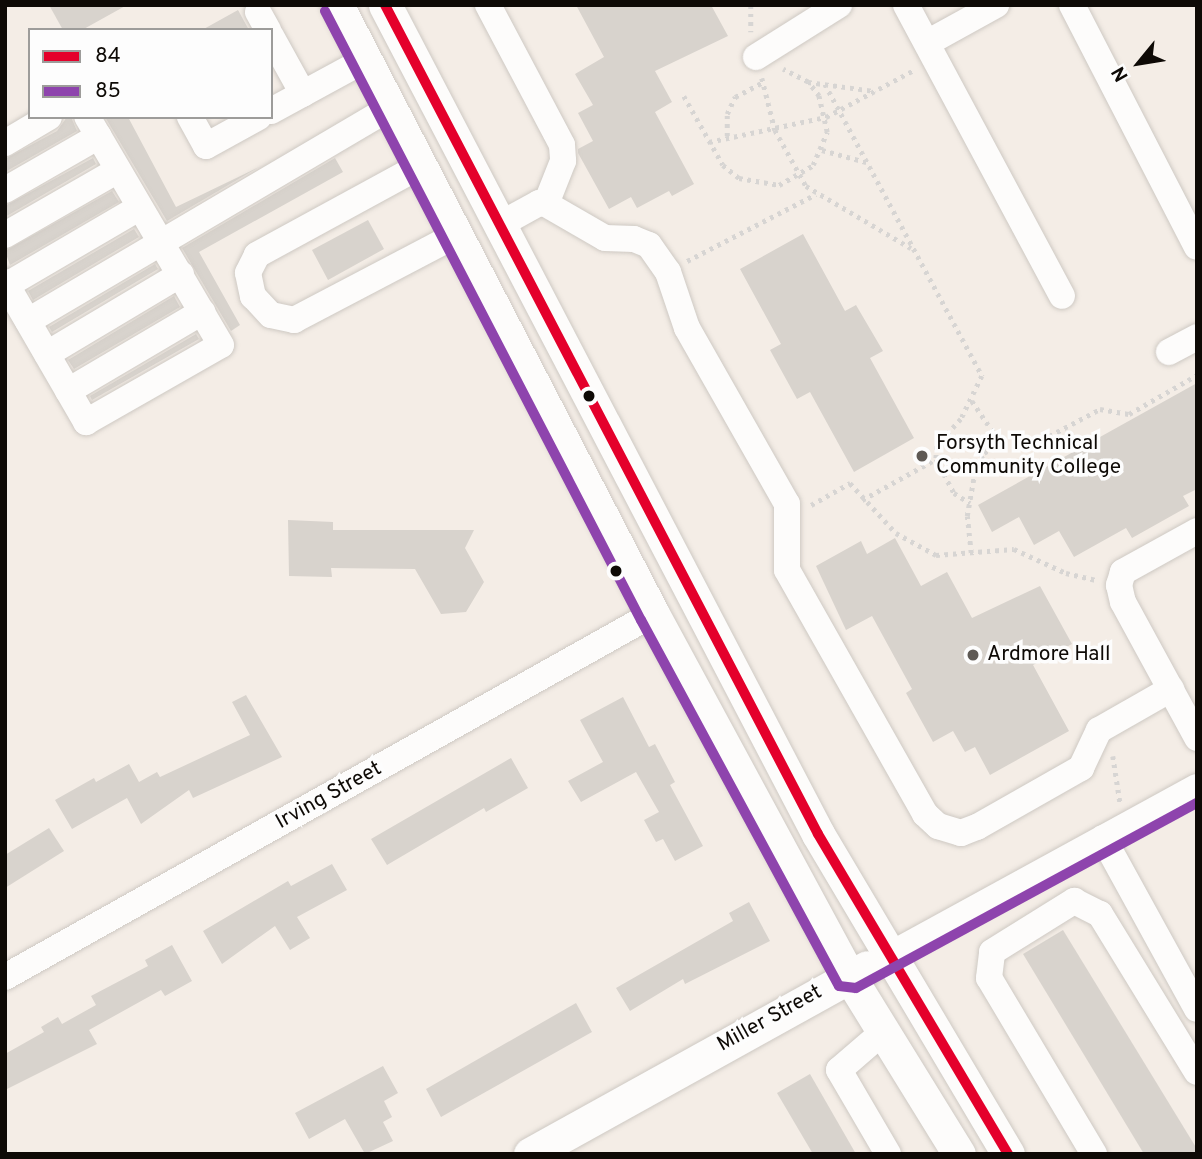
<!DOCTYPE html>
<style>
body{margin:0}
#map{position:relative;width:1202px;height:1159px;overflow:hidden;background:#f4ede6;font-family:Overpass,sans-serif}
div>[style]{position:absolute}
.building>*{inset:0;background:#d8d3cd}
.path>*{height:4.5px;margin-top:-2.25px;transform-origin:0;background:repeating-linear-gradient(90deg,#d7d5d3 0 3.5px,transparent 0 8.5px)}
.roads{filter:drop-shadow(0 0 2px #cec9c3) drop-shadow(0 0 2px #cec9c3)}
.minor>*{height:26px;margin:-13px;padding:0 13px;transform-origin:13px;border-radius:13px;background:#fdfcfb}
.major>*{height:33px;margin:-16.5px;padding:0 16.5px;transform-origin:16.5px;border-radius:16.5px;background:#fdfcfb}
.bus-1>*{height:10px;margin:-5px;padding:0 5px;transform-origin:5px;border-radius:5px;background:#e4002b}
.bus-2>*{height:10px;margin:-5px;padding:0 5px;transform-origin:5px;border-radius:5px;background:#8e44ad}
.dots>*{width:19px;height:19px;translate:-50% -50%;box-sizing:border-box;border:4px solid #fdfdfd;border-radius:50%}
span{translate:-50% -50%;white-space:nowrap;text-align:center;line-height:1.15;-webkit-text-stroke:7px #fdfdfd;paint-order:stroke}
.poi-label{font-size:21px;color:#0e0a06}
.left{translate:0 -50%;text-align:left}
.street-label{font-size:21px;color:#0e0a06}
.frame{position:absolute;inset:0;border:7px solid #0e0a06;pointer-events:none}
.legend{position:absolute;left:28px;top:28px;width:245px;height:91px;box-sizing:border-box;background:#fdfdfd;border:2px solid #9d9c9a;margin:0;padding:9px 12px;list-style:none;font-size:21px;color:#0e0a06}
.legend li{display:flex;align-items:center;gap:14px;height:35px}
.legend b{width:35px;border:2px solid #9d9c9a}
.north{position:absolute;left:1104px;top:28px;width:70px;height:70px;-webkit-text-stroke:5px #fdfdfd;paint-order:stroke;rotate:240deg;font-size:19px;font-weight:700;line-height:28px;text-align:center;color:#0e0a06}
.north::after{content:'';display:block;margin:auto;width:24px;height:32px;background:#0e0a06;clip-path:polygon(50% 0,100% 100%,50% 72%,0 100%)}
</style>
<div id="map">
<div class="building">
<i style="clip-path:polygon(49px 5px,127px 5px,82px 30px,63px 30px)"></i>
<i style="clip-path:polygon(576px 5px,711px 5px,728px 36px,655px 71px,672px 102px,655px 112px,694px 184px,672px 196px,669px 191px,637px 208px,631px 197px,609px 209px,578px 153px,578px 149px,593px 141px,578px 113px,593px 105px,575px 74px,604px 57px)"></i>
<i style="clip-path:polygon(238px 10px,249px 30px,202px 30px)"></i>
<i style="clip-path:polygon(67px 117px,71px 117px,77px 131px,5px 172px,5px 159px,57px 131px)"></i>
<i style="clip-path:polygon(105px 117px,128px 117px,176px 207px,259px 167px,167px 221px)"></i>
<i style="clip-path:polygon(93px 158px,96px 164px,5px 217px,5px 206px)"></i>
<i style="clip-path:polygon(335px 158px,343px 172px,199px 252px,240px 325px,231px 331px,182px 248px)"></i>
<i style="clip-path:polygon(112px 191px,119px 202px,10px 265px,5px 251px)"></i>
<i style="clip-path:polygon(368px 220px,384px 249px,328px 280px,312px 250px)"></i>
<i style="clip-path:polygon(134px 229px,139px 237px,33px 300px,28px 291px)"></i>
<i style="clip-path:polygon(803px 234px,845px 311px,856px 305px,883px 351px,870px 358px,914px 438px,854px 472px,810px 392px,797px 399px,770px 350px,781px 344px,740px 269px)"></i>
<i style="clip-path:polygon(155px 264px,158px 269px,52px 332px,49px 327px)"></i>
<i style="clip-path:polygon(174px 296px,180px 307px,74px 369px,68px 360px)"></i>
<i style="clip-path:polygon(196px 334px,199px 339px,92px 400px,90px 396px)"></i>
<i style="clip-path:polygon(1197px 383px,1197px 489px,1183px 496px,1189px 506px,1132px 538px,1126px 528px,1074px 557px,1059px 531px,1034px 545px,1019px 517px,992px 532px,978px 505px)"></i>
<i style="clip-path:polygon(288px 520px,333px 522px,333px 530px,474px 530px,465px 548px,484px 582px,466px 612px,441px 614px,415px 569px,331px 568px,332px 577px,289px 576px)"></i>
<i style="clip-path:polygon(895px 538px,921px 586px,947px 572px,972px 618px,1040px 586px,1072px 644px,1033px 665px,1069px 731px,990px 775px,975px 747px,965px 752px,953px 731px,933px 742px,906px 693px,912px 689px,872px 616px,846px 630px,816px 566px,861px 541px,867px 554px)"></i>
<i style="clip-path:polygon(246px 695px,282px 757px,193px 798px,189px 790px,141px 824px,127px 798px,72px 829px,55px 800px,94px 778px,96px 782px,129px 764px,139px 782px,157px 772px,160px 777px,250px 735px,232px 702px)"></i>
<i style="clip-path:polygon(623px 697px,649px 747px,655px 744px,675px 782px,670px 785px,703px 846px,675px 861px,663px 839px,656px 842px,644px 820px,659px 812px,636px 772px,581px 802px,568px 781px,603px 762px,580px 720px)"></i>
<i style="clip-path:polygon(511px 758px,528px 788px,486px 812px,484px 808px,387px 865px,371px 839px)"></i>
<i style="clip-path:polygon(49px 828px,64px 851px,5px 888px,5px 855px)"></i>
<i style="clip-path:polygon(332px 864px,347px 890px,297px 917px,310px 938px,290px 950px,275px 926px,222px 964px,203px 931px,288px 881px,291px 886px)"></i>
<i style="clip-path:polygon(749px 902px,770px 941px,685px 984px,683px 979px,630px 1011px,616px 988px,733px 921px,729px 913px)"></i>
<i style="clip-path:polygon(1063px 930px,1197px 1149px,1197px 1154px,1144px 1154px,1023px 954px)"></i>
<i style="clip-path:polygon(172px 945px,192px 981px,165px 996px,161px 990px,89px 1030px,97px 1044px,5px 1090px,5px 1054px,44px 1032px,41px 1027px,58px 1017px,62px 1024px,96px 1005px,91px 996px,148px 966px,145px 960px)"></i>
<i style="clip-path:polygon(576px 1003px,592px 1032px,441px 1117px,426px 1089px)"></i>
<i style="clip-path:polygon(383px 1066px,398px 1093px,384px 1101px,392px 1117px,383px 1122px,393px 1141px,365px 1154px,345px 1119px,309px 1139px,295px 1113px)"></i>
<i style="clip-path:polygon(810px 1074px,856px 1154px,813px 1154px,777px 1093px)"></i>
</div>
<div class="path">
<i style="left:751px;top:5px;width:27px;rotate:90deg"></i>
<i style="left:762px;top:78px;width:54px;rotate:76deg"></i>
<i style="left:775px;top:130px;width:64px;rotate:61deg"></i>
<i style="left:806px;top:186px;width:122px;rotate:30.6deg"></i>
<i style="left:808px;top:82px;width:68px;rotate:7.7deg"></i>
<i style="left:825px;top:84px;width:332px;rotate:61.7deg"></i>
<i style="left:982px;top:376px;width:48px;rotate:116deg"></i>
<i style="left:961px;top:419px;width:36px;rotate:132deg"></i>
<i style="left:937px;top:446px;width:13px;rotate:94deg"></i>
<i style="left:936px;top:459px;width:38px;rotate:62deg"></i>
<i style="left:954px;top:493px;width:19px;rotate:32deg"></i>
<i style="left:684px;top:96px;width:79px;rotate:60.5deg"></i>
<i style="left:723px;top:165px;width:21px;rotate:39deg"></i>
<i style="left:739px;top:178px;width:41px;rotate:9.9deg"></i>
<i style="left:779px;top:185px;width:39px;rotate:-30deg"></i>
<i style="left:813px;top:165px;width:36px;rotate:-67deg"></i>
<i style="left:827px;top:132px;width:37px;rotate:-103deg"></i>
<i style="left:819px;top:96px;width:18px;rotate:-128deg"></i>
<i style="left:808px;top:82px;width:28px;rotate:-153deg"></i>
<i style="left:727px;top:136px;width:22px;rotate:-90deg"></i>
<i style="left:727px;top:114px;width:19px;rotate:-65deg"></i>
<i style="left:735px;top:97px;width:32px;rotate:-28deg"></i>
<i style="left:709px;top:142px;width:120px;rotate:-12.1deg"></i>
<i style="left:826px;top:117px;width:100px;rotate:-28.1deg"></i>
<i style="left:822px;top:150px;width:46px;rotate:15.3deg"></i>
<i style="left:687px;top:261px;width:145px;rotate:-27.4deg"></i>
<i style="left:972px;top:401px;width:53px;rotate:55.7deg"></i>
<i style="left:862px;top:500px;width:85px;rotate:-29deg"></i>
<i style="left:811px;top:505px;width:45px;rotate:-29.4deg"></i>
<i style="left:850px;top:483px;width:68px;rotate:47.4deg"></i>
<i style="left:896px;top:533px;width:46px;rotate:28.8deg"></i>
<i style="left:936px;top:555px;width:78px;rotate:-4.4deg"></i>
<i style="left:1014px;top:549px;width:57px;rotate:24.8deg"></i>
<i style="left:1066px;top:573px;width:32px;rotate:13deg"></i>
<i style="left:971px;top:553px;width:37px;rotate:-96deg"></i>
<i style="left:967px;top:516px;width:52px;rotate:-80deg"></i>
<i style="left:976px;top:465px;width:14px;rotate:-56deg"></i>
<i style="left:984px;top:453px;width:13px;rotate:-32deg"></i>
<i style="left:995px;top:446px;width:39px;rotate:-3deg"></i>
<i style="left:1034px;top:444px;width:75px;rotate:-27.9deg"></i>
<i style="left:1100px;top:409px;width:29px;rotate:10deg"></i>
<i style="left:1129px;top:414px;width:78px;rotate:-29.8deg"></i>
<i style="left:1113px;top:756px;width:47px;rotate:81.3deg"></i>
</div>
<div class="roads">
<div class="minor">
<i style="left:488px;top:5px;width:158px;rotate:62.1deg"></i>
<i style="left:562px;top:145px;width:16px;rotate:86deg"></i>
<i style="left:563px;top:161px;width:46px;rotate:111.6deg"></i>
<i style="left:906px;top:5px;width:330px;rotate:61.8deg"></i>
<i style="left:1072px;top:5px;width:272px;rotate:62.7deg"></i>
<i style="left:258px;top:12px;width:21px;rotate:61deg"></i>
<i style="left:271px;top:36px;width:66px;rotate:61.1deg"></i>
<i style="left:927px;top:43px;width:79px;rotate:-28.8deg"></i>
<i style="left:756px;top:57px;width:98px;rotate:-32.1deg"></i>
<i style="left:271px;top:111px;width:107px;rotate:-28.5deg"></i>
<i style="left:190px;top:117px;width:33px;rotate:61deg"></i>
<i style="left:206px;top:146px;width:60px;rotate:-28.7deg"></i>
<i style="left:5px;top:143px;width:51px;rotate:-30.6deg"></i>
<i style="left:420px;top:166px;width:186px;rotate:151.4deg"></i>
<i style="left:257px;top:255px;width:20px;rotate:117deg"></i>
<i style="left:248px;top:273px;width:24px;rotate:78deg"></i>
<i style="left:253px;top:296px;width:26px;rotate:47deg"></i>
<i style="left:271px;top:315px;width:24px;rotate:12deg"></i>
<i style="left:294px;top:320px;width:183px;rotate:-27.7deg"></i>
<i style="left:5px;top:190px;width:108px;rotate:-29.9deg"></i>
<i style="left:499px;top:225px;width:46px;rotate:-28.8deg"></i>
<i style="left:539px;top:203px;width:7px;rotate:8deg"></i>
<i style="left:546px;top:204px;width:68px;rotate:30deg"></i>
<i style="left:605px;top:238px;width:29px;rotate:2deg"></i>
<i style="left:634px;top:239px;width:16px;rotate:22deg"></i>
<i style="left:649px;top:245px;width:33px;rotate:55deg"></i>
<i style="left:668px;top:272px;width:59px;rotate:71.3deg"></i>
<i style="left:687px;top:328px;width:202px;rotate:60.4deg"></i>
<i style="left:787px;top:504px;width:66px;rotate:90deg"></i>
<i style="left:787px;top:570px;width:280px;rotate:60.5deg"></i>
<i style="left:925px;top:814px;width:18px;rotate:43deg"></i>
<i style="left:938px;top:826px;width:24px;rotate:17deg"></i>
<i style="left:961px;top:833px;width:17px;rotate:-21deg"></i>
<i style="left:977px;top:827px;width:120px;rotate:-29.6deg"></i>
<i style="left:1081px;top:768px;width:42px;rotate:-64.7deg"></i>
<i style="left:1099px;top:730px;width:83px;rotate:-29.7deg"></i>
<i style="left:5px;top:235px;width:130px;rotate:-29.9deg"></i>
<i style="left:5px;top:282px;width:162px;rotate:59.9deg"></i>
<i style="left:86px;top:422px;width:155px;rotate:-29.7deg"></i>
<i style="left:221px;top:345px;width:264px;rotate:-120.4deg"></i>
<i style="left:7px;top:285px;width:153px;rotate:-30.3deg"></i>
<i style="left:28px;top:321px;width:420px;rotate:-30.5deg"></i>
<i style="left:1169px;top:352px;width:32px;rotate:-28deg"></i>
<i style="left:47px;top:354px;width:156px;rotate:-30.8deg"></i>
<i style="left:68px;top:391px;width:156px;rotate:-30.5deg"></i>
<i style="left:1197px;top:531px;width:85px;rotate:151deg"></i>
<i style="left:1123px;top:572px;width:14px;rotate:107deg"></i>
<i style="left:1119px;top:585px;width:17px;rotate:77deg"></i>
<i style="left:1123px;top:602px;width:155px;rotate:61.4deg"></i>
<i style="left:1103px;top:838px;width:195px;rotate:61.2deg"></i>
<i style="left:888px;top:956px;width:352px;rotate:-28.7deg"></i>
<i style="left:5px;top:977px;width:743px;rotate:-29.26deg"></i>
<i style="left:883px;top:1032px;width:58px;rotate:139.2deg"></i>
<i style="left:839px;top:1070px;width:97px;rotate:59.7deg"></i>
<i style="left:1094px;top:1154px;width:205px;rotate:-120.8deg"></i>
<i style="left:989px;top:978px;width:26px;rotate:-83deg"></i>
<i style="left:992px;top:952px;width:97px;rotate:-31.9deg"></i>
<i style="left:1074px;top:901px;width:29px;rotate:27deg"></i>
<i style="left:1100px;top:914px;width:185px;rotate:58.5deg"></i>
</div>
<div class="major">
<i style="left:337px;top:5px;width:686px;rotate:62.58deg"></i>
<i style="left:653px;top:614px;width:412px;rotate:61.6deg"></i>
<i style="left:849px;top:976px;width:209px;rotate:58.3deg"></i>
<i style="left:385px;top:5px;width:935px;rotate:62.42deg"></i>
<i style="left:818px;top:834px;width:372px;rotate:59.3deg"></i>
<i style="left:530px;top:1154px;width:385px;rotate:-29deg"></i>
</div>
</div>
<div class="bus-1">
<i style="left:385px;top:5px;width:935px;rotate:62.42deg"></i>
<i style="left:818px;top:834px;width:372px;rotate:59.3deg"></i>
</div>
<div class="bus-2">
<i style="left:325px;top:11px;width:686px;rotate:62.58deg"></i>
<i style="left:641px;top:620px;width:416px;rotate:61.6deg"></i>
<i style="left:839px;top:986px;width:17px;rotate:7deg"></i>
<i style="left:856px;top:988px;width:388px;rotate:-28.5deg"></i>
</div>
<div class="dots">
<i style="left:589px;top:396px;background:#0e0a06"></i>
<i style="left:922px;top:456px;background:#5e5954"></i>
<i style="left:616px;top:571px;background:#0e0a06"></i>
<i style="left:973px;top:655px;background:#5e5954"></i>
</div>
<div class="poi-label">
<span class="left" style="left:936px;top:456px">Forsyth Technical<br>Community College</span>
<span class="left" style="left:987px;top:655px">Ardmore Hall</span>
</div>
<div class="street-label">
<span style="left:329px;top:796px;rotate:-29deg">Irving Street</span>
<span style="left:770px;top:1019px;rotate:-29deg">Miller Street</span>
</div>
<div class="frame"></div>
<ul class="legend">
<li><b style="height:9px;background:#e4002b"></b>84</li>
<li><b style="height:9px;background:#8e44ad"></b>85</li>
</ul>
<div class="north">N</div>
</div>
